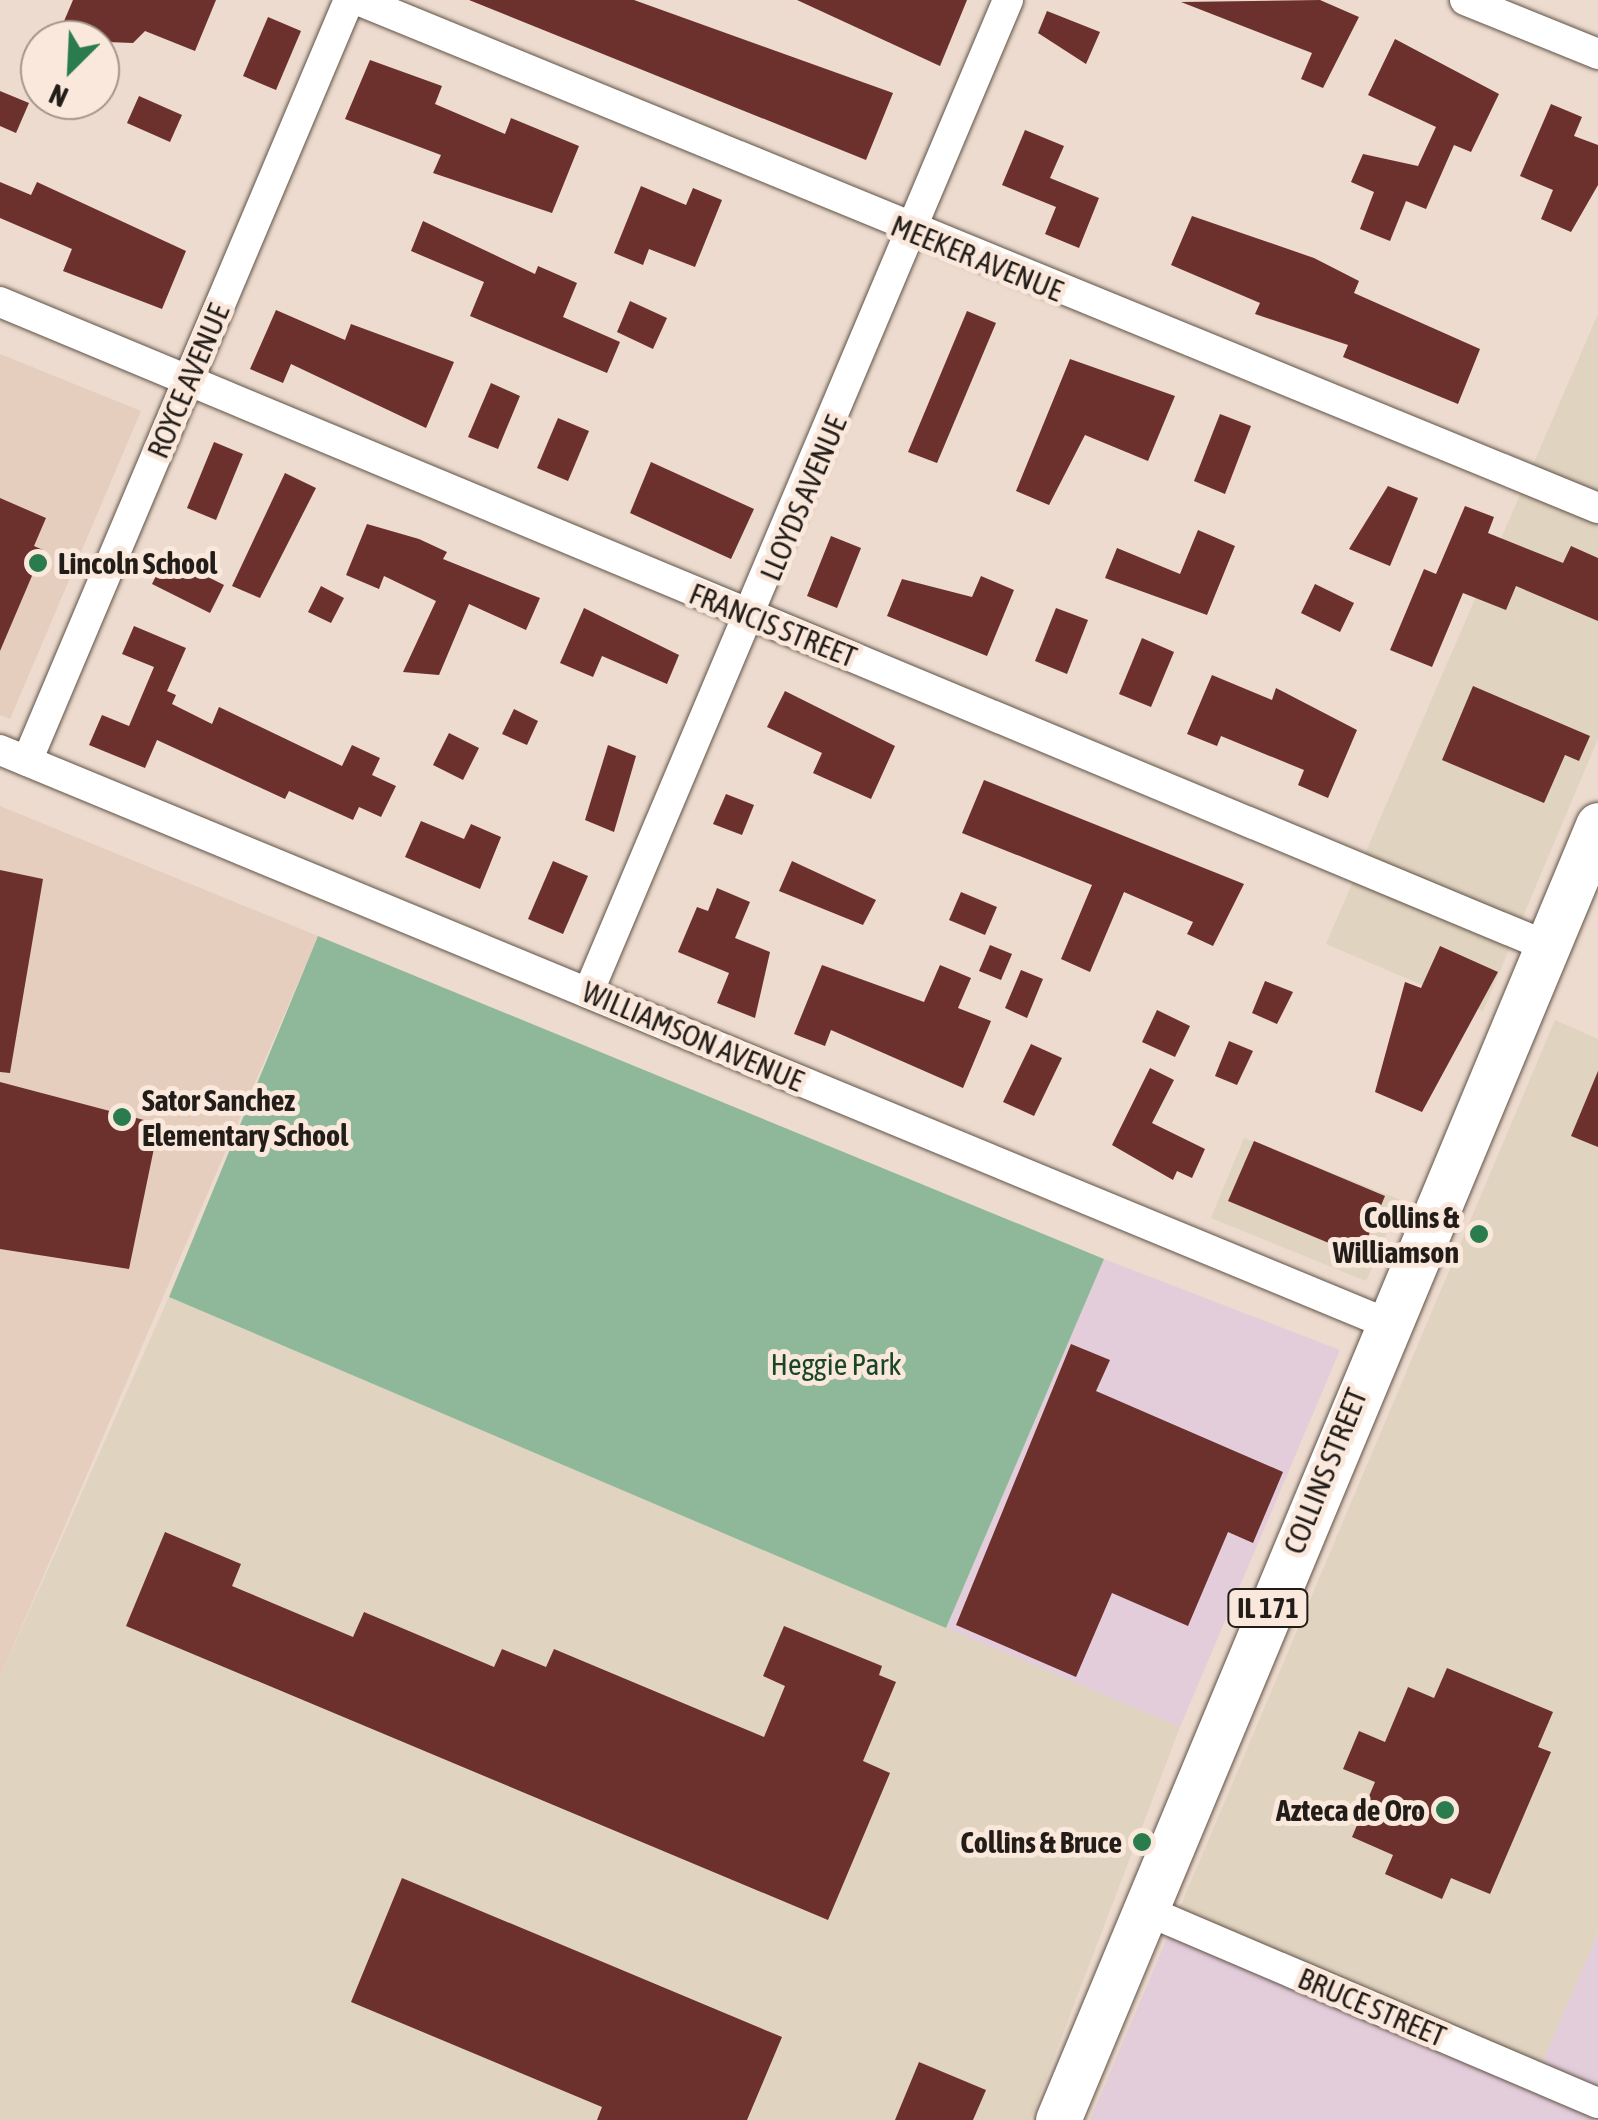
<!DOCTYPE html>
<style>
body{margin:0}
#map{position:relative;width:1598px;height:2120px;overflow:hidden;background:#ecdbce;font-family:"Asap Condensed",sans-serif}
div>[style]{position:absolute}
.commercial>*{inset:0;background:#e0d3bf}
.industrial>*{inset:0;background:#e3cddb}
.built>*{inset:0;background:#e5cebd}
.green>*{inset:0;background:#8fb89a}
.building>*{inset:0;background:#6c302d}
.roads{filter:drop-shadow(0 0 2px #615348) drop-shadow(0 0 2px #615348)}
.minor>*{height:30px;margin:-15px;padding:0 15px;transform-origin:15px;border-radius:15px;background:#fff}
.primary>*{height:45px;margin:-22.5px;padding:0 22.5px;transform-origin:22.5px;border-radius:22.5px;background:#fff}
.dots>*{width:28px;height:28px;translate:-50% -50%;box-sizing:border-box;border:5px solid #f9e8db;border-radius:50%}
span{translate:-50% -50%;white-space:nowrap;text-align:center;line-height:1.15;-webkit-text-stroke:10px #f9e8db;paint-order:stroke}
.shield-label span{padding:2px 8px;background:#f9e8db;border:2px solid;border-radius:8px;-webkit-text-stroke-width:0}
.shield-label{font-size:28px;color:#231d19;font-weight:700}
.street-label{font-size:30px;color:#231d19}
.poi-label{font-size:30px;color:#231d19;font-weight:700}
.left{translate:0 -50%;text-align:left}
.right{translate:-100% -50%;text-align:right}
.park-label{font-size:30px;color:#194529}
.north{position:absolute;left:20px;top:20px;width:100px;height:100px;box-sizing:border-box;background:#f9e8db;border:2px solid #a3978d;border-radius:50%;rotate:204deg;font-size:28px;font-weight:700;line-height:40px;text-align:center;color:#231d19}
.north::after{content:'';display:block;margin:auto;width:35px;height:45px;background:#2a7c4e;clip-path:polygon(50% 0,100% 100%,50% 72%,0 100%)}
</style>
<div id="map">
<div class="commercial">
<i style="clip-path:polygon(1598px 314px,1598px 739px,1483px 1011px,1326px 944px)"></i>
<i style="clip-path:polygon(1555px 1020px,1598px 1039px,1598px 1933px,1532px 2087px,1173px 1924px)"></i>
<i style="clip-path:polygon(1244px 1138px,1401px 1200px,1366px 1281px,1211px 1218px)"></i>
<i style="clip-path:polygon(169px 1297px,1180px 1727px,1030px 2120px,0 2120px,0 1677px)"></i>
</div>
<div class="industrial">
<i style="clip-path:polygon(1104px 1259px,1340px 1350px,1180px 1727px,946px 1628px)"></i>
<i style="clip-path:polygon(1173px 1924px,1532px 2087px,1598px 1933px,1598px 2120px,1090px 2120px)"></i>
</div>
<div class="built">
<i style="clip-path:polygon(0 354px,141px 411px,10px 719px,0 715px)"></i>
<i style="clip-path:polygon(0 806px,318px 936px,0 1677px)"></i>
</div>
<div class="green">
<i style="clip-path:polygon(318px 936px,1104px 1259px,946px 1628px,169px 1297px)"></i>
</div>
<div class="building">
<i style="clip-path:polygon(73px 0,216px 0,195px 51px,145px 31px,133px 43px,56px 40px)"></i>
<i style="clip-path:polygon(469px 0,634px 0,893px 93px,866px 160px)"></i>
<i style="clip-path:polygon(797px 0,967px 0,940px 66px)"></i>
<i style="clip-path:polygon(1320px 0,1359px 17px,1323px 88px,1301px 79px,1312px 53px,1181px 2px)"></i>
<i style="clip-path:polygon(1047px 11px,1100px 32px,1086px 64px,1038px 33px)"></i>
<i style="clip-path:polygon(268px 17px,301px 31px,276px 90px,243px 76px)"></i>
<i style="clip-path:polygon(1395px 39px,1499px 94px,1471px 152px,1454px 145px,1426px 209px,1406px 201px,1390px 241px,1360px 229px,1374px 192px,1351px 182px,1363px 154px,1418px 166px,1436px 127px,1368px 95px)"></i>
<i style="clip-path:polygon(370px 60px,442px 86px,435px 104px,505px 134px,511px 118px,579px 146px,552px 213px,433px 173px,441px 155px,345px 119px)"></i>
<i style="clip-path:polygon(0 91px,29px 103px,16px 133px,0 126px)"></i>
<i style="clip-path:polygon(139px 96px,182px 115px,170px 142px,127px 123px)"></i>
<i style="clip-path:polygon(1551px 104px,1582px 117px,1574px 136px,1598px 145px,1598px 185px,1571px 232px,1541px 219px,1553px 190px,1520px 176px)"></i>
<i style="clip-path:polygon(1025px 130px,1064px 146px,1050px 178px,1099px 198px,1079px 248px,1045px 234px,1056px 207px,1002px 185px)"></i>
<i style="clip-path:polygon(0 182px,31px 195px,37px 182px,186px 251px,162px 309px,63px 271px,72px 249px,0 218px)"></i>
<i style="clip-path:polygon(641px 186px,686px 205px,693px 188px,722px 200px,695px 267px,649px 249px,643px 265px,614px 253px)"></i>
<i style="clip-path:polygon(1192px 216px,1314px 258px,1359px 281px,1354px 293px,1480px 349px,1458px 404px,1343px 357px,1348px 345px,1255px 314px,1260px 303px,1171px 265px)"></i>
<i style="clip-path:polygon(423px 221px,535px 274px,538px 266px,577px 283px,563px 317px,620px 342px,607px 373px,470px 316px,484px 282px,411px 251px)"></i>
<i style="clip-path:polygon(630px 301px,667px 318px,653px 349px,617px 332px)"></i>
<i style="clip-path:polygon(276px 310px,345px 340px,351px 324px,454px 362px,426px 428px,291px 364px,283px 383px,250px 369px)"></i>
<i style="clip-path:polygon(967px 311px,996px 323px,937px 463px,908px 452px)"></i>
<i style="clip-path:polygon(1070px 359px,1175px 396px,1148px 461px,1085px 435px,1049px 505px,1016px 491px)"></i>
<i style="clip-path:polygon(491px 383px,520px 396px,498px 449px,468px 437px)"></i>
<i style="clip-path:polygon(1220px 414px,1251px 426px,1225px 494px,1194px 481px)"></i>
<i style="clip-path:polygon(558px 418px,589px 431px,568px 481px,537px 468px)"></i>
<i style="clip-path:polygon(214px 442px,243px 454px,216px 520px,187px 508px)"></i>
<i style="clip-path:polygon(651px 462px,754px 509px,731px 559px,630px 513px)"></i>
<i style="clip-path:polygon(285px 473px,316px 488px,260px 598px,232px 586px)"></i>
<i style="clip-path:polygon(1388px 486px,1418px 498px,1390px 566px,1349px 549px)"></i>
<i style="clip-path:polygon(0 498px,46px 518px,34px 546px,43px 550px,0 651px)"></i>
<i style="clip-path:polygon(1465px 506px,1494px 517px,1488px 533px,1563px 563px,1571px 546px,1598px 558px,1598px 621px,1516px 586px,1506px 610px,1463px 593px,1432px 667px,1390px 650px,1424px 569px,1436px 574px)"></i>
<i style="clip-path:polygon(367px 524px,419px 539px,447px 552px,443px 559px,540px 598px,526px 630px,469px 604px,439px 675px,403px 672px,436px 601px,384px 576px,379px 589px,346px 575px)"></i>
<i style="clip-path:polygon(1198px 530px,1235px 546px,1207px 615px,1105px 578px,1117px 548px,1180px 574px)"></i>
<i style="clip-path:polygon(831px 536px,861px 548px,837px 608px,807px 596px)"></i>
<i style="clip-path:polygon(166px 556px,224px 585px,210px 613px,152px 584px)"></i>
<i style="clip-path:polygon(981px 576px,1014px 590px,987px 656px,887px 616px,902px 579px,972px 597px)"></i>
<i style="clip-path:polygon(1315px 584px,1354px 603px,1340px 632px,1301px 613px)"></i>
<i style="clip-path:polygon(321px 586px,344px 598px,331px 623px,308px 612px)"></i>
<i style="clip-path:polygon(584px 608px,679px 655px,667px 684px,602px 656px,593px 677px,560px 663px)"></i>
<i style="clip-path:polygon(1056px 608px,1088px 620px,1067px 674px,1035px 661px)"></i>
<i style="clip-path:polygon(134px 626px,186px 648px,167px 691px,176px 695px,172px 704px,212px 724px,219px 707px,342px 766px,352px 745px,380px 758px,372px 775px,396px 786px,381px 817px,359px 807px,353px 820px,289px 791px,285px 799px,157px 740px,145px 768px,89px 745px,102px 715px,129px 726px,154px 667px,122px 654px)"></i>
<i style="clip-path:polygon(1142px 638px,1174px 652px,1151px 707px,1119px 694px)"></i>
<i style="clip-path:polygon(1212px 675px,1272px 700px,1276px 688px,1357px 730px,1328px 798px,1298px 785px,1304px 770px,1221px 736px,1217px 746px,1187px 734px)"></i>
<i style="clip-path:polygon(1473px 686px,1590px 736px,1579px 761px,1565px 755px,1544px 803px,1442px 760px)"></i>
<i style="clip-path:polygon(785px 691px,895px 746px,871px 799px,813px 773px,822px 753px,767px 727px)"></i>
<i style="clip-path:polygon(514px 709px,538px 721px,527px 745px,502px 734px)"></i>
<i style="clip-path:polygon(449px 733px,479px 748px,463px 780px,433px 765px)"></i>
<i style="clip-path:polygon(608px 745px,636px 756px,614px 832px,585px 820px)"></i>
<i style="clip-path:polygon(984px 780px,1244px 884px,1213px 946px,1187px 934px,1193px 922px,1124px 892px,1090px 972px,1061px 959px,1092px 885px,962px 833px)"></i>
<i style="clip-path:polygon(726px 794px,754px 805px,742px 835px,713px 824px)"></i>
<i style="clip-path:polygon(421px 821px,464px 839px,471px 824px,501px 837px,480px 889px,405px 857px)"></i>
<i style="clip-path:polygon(553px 861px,588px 876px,563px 934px,528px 919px)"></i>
<i style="clip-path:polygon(792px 861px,876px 900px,863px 925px,779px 891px)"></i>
<i style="clip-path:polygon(0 870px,43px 879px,10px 1073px,0 1072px)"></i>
<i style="clip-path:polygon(717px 888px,750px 902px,735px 938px,770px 952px,755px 1018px,717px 1003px,729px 973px,678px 952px,697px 907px,708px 911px)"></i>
<i style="clip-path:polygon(961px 892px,997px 907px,985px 935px,949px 920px)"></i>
<i style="clip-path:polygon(990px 945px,1012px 954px,1001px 980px,979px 971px)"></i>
<i style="clip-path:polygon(1440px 946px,1498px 972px,1422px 1112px,1375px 1092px,1405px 982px,1421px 988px)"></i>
<i style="clip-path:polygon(822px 965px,924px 1002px,940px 965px,971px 978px,958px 1008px,991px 1021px,963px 1088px,831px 1030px,825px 1046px,794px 1034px)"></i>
<i style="clip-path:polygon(1021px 970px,1043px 979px,1027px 1018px,1005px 1008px)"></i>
<i style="clip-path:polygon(1265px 981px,1293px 992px,1277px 1024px,1252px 1013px)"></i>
<i style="clip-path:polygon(1157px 1010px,1190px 1026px,1175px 1057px,1142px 1042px)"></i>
<i style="clip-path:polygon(1229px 1041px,1253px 1051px,1237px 1085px,1215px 1076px)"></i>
<i style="clip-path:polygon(1031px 1044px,1062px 1058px,1034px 1116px,1003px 1102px)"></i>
<i style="clip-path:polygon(1150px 1068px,1174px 1080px,1152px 1123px,1205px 1149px,1192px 1178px,1177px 1171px,1173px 1180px,1112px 1145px)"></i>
<i style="clip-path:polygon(1598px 1071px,1598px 1147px,1571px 1136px)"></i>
<i style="clip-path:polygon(0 1082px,159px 1124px,129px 1269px,0 1249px)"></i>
<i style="clip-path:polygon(1254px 1141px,1385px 1196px,1360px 1256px,1228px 1201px)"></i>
<i style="clip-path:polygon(1071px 1344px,1110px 1360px,1096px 1391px,1283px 1472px,1253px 1543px,1228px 1532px,1188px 1626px,1112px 1593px,1076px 1677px,956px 1625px)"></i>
<i style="clip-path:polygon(165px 1532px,241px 1564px,232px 1586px,353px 1637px,364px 1612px,494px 1667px,502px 1649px,546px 1667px,554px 1649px,764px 1737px,785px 1686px,763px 1676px,784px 1626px,882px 1666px,879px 1675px,896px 1682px,863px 1761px,890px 1773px,828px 1920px,126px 1626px)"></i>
<i style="clip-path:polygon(1447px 1668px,1553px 1712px,1538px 1747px,1551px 1752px,1490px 1894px,1451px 1878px,1442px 1899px,1385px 1874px,1393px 1855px,1352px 1837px,1375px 1782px,1343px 1769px,1359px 1731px,1385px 1742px,1408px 1687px,1434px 1698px)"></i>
<i style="clip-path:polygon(402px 1878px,782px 2037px,747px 2120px,597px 2120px,602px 2107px,351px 2002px)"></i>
<i style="clip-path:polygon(919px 2062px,986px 2090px,973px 2120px,895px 2120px)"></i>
</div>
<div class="roads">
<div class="minor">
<i style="left:358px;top:0;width:1340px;rotate:22.28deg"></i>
<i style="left:1465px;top:0;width:144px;rotate:22.1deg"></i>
<i style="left:0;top:302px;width:1675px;rotate:22.61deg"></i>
<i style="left:0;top:750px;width:1500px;rotate:22.46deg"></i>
<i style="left:27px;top:761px;width:826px;rotate:-67.07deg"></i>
<i style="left:588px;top:993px;width:1078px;rotate:-67.07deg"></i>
<i style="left:1145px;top:1910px;width:492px;rotate:23.1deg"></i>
</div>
<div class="primary">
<i style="left:1058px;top:2120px;width:1403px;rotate:-67.36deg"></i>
</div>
</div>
<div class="dots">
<i style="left:38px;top:563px;background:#2a7c4e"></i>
<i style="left:122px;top:1117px;background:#2a7c4e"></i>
<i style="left:1479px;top:1234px;background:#2a7c4e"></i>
<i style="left:1445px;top:1810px;background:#2a7c4e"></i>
<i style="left:1142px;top:1842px;background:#2a7c4e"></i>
</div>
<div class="shield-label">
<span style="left:1268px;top:1608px">IL 171</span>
</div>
<div class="street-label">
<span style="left:977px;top:258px;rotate:22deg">MEEKER AVENUE</span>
<span style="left:188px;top:381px;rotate:-67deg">ROYCE AVENUE</span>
<span style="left:803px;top:498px;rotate:-67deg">LLOYDS AVENUE</span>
<span style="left:773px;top:625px;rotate:22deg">FRANCIS STREET</span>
<span style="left:693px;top:1036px;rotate:23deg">WILLIAMSON AVENUE</span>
<span style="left:1325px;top:1471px;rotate:-68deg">COLLINS STREET</span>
<span style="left:1372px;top:2007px;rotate:23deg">BRUCE STREET</span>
</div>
<div class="poi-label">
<span class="left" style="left:58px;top:563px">Lincoln School</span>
<span class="left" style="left:142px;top:1117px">Sator Sanchez<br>Elementary School</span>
<span class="right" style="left:1459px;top:1234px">Collins &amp;<br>Williamson</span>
<span class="right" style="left:1425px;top:1810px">Azteca de Oro</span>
<span class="right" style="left:1122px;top:1842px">Collins &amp; Bruce</span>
</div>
<div class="park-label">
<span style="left:836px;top:1364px">Heggie Park</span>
</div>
<div class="north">N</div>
</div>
